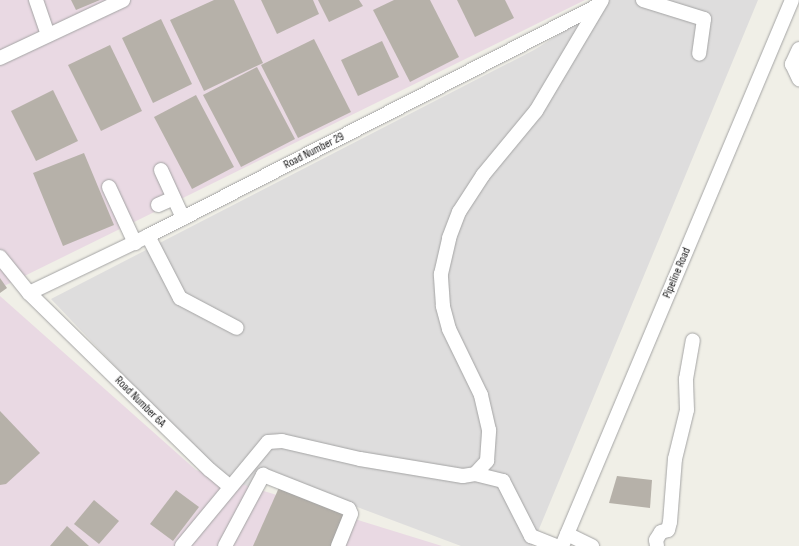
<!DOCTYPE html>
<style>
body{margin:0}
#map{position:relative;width:799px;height:546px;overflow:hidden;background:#f0efe7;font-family:"Sofia Sans Condensed",sans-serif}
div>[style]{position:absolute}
.residential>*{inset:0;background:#dedddd}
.industrial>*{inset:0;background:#e9d9e3}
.building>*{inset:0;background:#b6b1a9}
.roads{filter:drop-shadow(0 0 1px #a4a4a4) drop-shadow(0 0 1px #a4a4a4)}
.minor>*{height:14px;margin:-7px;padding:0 7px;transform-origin:7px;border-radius:7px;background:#fff}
span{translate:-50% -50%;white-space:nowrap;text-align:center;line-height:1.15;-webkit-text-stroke:4px #fff;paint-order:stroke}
.street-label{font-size:12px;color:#202020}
</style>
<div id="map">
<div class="residential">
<i style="clip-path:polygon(600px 0,758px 0,532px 546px,461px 546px,272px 475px,256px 498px,206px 462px,51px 299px,534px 50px,574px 25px)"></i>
</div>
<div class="industrial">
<i style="clip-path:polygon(0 0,585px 0,0 288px)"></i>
<i style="clip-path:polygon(0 296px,196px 470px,442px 546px,0 546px)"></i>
</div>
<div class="building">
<i style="clip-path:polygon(71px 0,100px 0,76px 10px)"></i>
<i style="clip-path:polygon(214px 0,234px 0,263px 63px,204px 91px,170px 20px)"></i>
<i style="clip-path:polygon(261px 0,313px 0,319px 14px,277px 34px)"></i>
<i style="clip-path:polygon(318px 0,359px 0,363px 6px,329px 22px)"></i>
<i style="clip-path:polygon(394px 0,430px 0,459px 57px,410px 82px,373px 10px)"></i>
<i style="clip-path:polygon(457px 0,505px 0,514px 18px,475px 37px)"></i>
<i style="clip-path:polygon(161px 19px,192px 84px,153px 103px,122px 38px)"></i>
<i style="clip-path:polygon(314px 39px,351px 112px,298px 138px,261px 65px)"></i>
<i style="clip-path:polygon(382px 41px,399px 77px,358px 96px,341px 60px)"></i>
<i style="clip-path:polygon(110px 45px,142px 111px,101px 131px,68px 65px)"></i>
<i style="clip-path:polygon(257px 67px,295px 139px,241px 167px,203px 95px)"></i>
<i style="clip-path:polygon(53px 90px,78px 141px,36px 161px,11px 111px)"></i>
<i style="clip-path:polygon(196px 95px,234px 167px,192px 189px,154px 117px)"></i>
<i style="clip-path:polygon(84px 153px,114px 225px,63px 246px,33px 173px)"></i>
<i style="clip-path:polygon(0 278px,7px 288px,0 293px)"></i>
<i style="clip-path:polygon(0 411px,40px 453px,6px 484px,0 485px)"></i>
<i style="clip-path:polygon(617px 476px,652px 480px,650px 508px,609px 503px)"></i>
<i style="clip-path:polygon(281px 483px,347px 512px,332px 546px,253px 546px)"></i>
<i style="clip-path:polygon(176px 490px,199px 507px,173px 541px,150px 524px)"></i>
<i style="clip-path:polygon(94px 500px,119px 521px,99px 544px,74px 524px)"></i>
<i style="clip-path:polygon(67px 526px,89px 546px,50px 546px)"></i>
</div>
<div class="roads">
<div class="minor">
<i style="left:36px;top:0;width:37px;rotate:71deg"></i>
<i style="left:643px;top:0;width:64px;rotate:17.3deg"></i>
<i style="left:704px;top:19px;width:35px;rotate:98deg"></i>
<i style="left:799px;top:49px;width:17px;rotate:115deg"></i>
<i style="left:792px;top:64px;width:17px;rotate:65deg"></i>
<i style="left:0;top:58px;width:136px;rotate:-25.2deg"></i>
<i style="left:161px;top:170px;width:53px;rotate:65.4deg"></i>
<i style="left:109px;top:187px;width:62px;rotate:65.1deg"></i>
<i style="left:158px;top:205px;width:17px;rotate:-24deg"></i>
<i style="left:148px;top:236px;width:70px;rotate:62.7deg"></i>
<i style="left:180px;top:298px;width:64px;rotate:27.8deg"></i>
<i style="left:0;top:257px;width:46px;rotate:51.1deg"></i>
<i style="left:29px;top:293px;width:253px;rotate:44.4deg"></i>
<i style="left:210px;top:470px;width:26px;rotate:40deg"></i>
<i style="left:29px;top:293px;width:132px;rotate:-25.6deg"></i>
<i style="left:148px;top:236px;width:504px;rotate:-27.12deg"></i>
<i style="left:475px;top:474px;width:29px;rotate:14deg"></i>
<i style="left:503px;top:481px;width:62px;rotate:63deg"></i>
<i style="left:531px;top:536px;width:27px;rotate:22deg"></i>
<i style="left:567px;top:534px;width:28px;rotate:26deg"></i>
<i style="left:182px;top:546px;width:135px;rotate:-50.4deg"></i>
<i style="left:268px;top:442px;width:14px;rotate:-4deg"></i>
<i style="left:282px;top:441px;width:80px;rotate:13deg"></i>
<i style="left:360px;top:459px;width:104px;rotate:9.4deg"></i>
<i style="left:463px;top:476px;width:12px;rotate:-9deg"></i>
<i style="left:475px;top:474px;width:18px;rotate:-47deg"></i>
<i style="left:487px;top:461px;width:31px;rotate:-86deg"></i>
<i style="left:489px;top:430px;width:36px;rotate:-103deg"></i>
<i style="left:481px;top:395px;width:73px;rotate:-115.9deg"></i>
<i style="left:449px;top:329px;width:24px;rotate:-105deg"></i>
<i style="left:443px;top:306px;width:32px;rotate:-94deg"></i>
<i style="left:441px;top:274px;width:37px;rotate:-77deg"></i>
<i style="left:449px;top:238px;width:28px;rotate:-69deg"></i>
<i style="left:459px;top:212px;width:44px;rotate:-57deg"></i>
<i style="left:483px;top:175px;width:83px;rotate:-50.4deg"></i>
<i style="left:536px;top:111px;width:129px;rotate:-59.3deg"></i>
<i style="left:225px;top:546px;width:81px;rotate:-61.8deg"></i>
<i style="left:263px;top:475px;width:92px;rotate:21.6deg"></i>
<i style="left:349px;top:509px;width:5px;rotate:68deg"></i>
<i style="left:351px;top:514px;width:35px;rotate:112deg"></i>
<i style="left:562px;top:546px;width:592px;rotate:-67.16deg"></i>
<i style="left:657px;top:546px;width:6px;rotate:-99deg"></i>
<i style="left:656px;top:540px;width:9px;rotate:-58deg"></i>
<i style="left:661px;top:532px;width:7px;rotate:-16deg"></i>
<i style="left:668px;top:530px;width:8px;rotate:-76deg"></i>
<i style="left:670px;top:522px;width:63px;rotate:-85.5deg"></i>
<i style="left:675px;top:459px;width:50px;rotate:-76.2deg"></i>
<i style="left:687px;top:410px;width:31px;rotate:-92deg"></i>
<i style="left:686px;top:379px;width:39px;rotate:-80deg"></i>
</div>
</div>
<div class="street-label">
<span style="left:314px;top:151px;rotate:-27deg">Road Number 29</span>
<span style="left:677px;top:273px;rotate:-67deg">Pipeline Road</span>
<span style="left:140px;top:402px;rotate:45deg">Road Number 6A</span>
</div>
</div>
